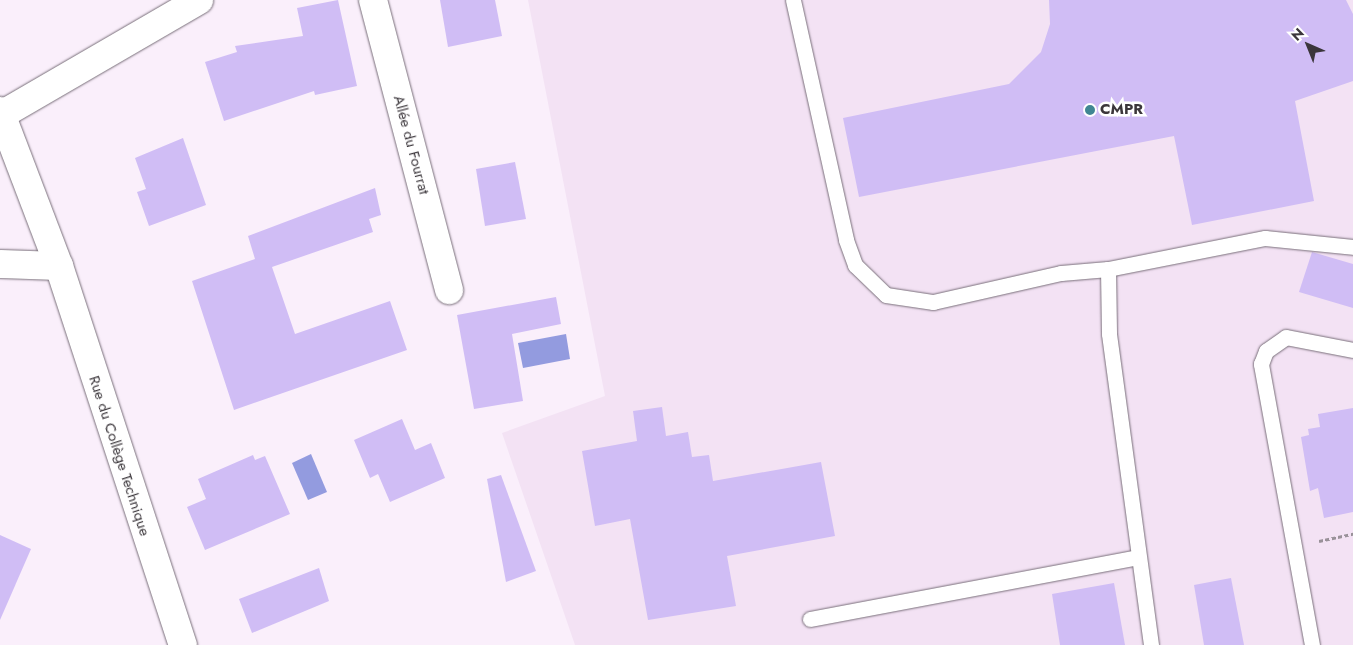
<!DOCTYPE html>
<meta charset="utf-8">
<style>
body{margin:0}
#map{position:relative;width:1353px;height:645px;overflow:hidden;background:#faeffb;font-family:Jost,sans-serif}
div>[style]{position:absolute}
.built>*{inset:0;background:#f3e2f4}
.water>*{inset:0;background:#939bdf}
.building>*{inset:0;background:#d0bdf5}
.path>*{height:3px;margin-top:-1.5px;transform-origin:0;background:repeating-linear-gradient(90deg,#999199 0 4px,transparent 0 6.5px)}
.roads{filter:drop-shadow(0 0 1px #796f7a) drop-shadow(0 0 1px #796f7a)}
.service>*{height:15px;margin:-7.5px;padding:0 7.5px;transform-origin:7.5px;border-radius:7.5px;background:#fff}
.minor>*{height:28px;margin:-14px;padding:0 14px;transform-origin:14px;border-radius:14px;background:#fff}
.dots>*{width:14px;height:14px;translate:-50% -50%;box-sizing:border-box;border:2px solid #fff;border-radius:50%}
span{translate:-50% -50%;white-space:nowrap;text-align:center;line-height:1.15;-webkit-text-stroke:5px #fff;paint-order:stroke}
.poi-label{font-size:15px;color:#3b363b;font-weight:700}
.left{translate:0 -50%;text-align:left}
.street-label{font-size:15px;color:#3b363b}
.north{position:absolute;left:1283px;top:20px;width:50px;height:50px;-webkit-text-stroke:4px #fff;paint-order:stroke;rotate:316deg;font-size:14px;font-weight:700;line-height:20px;text-align:center;color:#3b363b}
.north::after{content:'';display:block;margin:auto;width:18px;height:22px;background:#3b363b;clip-path:polygon(50% 0,100% 100%,50% 72%,0 100%)}
</style>
<div id="map">
<div class="built">
<i style="clip-path:polygon(528px 0,1353px 0,1353px 645px,575px 645px,502px 433px,605px 396px)"></i>
</div>
<div class="water">
<i style="clip-path:polygon(566px 334px,570px 359px,523px 368px,518px 343px)"></i>
<i style="clip-path:polygon(311px 454px,327px 492px,308px 500px,292px 463px)"></i>
</div>
<div class="building">
<i style="clip-path:polygon(338px 0,357px 86px,315px 95px,314px 91px,224px 121px,205px 62px,237px 52px,235px 46px,303px 36px,297px 8px)"></i>
<i style="clip-path:polygon(440px 0,495px 0,502px 36px,448px 47px)"></i>
<i style="clip-path:polygon(1049px 0,1346px 0,1353px 14px,1353px 81px,1295px 101px,1314px 201px,1192px 225px,1174px 136px,859px 197px,843px 118px,1009px 84px,1041px 52px,1050px 24px)"></i>
<i style="clip-path:polygon(183px 138px,206px 205px,149px 226px,137px 192px,146px 189px,135px 158px)"></i>
<i style="clip-path:polygon(515px 162px,526px 219px,485px 226px,476px 169px)"></i>
<i style="clip-path:polygon(375px 188px,381px 215px,369px 219px,373px 232px,272px 267px,295px 334px,390px 301px,407px 350px,234px 410px,192px 281px,255px 259px,248px 236px)"></i>
<i style="clip-path:polygon(1312px 252px,1353px 264px,1353px 308px,1299px 292px)"></i>
<i style="clip-path:polygon(556px 297px,561px 324px,512px 334px,523px 401px,474px 409px,457px 315px)"></i>
<i style="clip-path:polygon(662px 407px,666px 436px,688px 432px,692px 457px,709px 455px,713px 481px,821px 462px,835px 536px,727px 556px,736px 606px,648px 620px,630px 519px,595px 526px,582px 451px,637px 441px,633px 411px)"></i>
<i style="clip-path:polygon(1353px 408px,1353px 512px,1324px 518px,1318px 488px,1310px 491px,1301px 437px,1309px 435px,1308px 429px,1320px 427px,1318px 414px)"></i>
<i style="clip-path:polygon(402px 419px,415px 450px,431px 443px,445px 478px,390px 502px,378px 474px,370px 478px,354px 440px)"></i>
<i style="clip-path:polygon(253px 455px,255px 460px,265px 456px,290px 514px,205px 550px,187px 507px,206px 499px,198px 479px)"></i>
<i style="clip-path:polygon(501px 475px,536px 571px,506px 582px,487px 479px)"></i>
<i style="clip-path:polygon(0 535px,31px 549px,0 620px)"></i>
<i style="clip-path:polygon(319px 568px,329px 601px,252px 633px,239px 599px)"></i>
<i style="clip-path:polygon(1231px 578px,1244px 645px,1204px 645px,1194px 585px)"></i>
<i style="clip-path:polygon(1114px 583px,1125px 645px,1060px 645px,1052px 594px)"></i>
</div>
<div class="path">
<i style="left:1319px;top:541px;width:35px;rotate:-12deg"></i>
</div>
<div class="roads">
<div class="service">
<i style="left:793px;top:0;width:246px;rotate:77.5deg"></i>
<i style="left:846px;top:240px;width:27px;rotate:70deg"></i>
<i style="left:855px;top:265px;width:43px;rotate:44.1deg"></i>
<i style="left:886px;top:295px;width:48px;rotate:8.5deg"></i>
<i style="left:933px;top:302px;width:131px;rotate:-12.8deg"></i>
<i style="left:1061px;top:273px;width:47px;rotate:-4.9deg"></i>
<i style="left:1108px;top:269px;width:160px;rotate:-11.2deg"></i>
<i style="left:1265px;top:238px;width:88px;rotate:5.8deg"></i>
<i style="left:1108px;top:269px;width:65px;rotate:89.1deg"></i>
<i style="left:1109px;top:334px;width:314px;rotate:82.3deg"></i>
<i style="left:810px;top:619px;width:334px;rotate:-10.7deg"></i>
<i style="left:1312px;top:645px;width:286px;rotate:-100.3deg"></i>
<i style="left:1261px;top:364px;width:14px;rotate:-69deg"></i>
<i style="left:1266px;top:351px;width:24px;rotate:-35deg"></i>
<i style="left:1286px;top:337px;width:68px;rotate:11deg"></i>
</div>
<div class="minor">
<i style="left:373px;top:0;width:300px;rotate:75.3deg"></i>
<i style="left:0;top:111px;width:166px;rotate:69.2deg"></i>
<i style="left:59px;top:266px;width:399px;rotate:71.9deg"></i>
<i style="left:1px;top:115px;width:229px;rotate:-30.1deg"></i>
<i style="left:0;top:264px;width:59px;rotate:1.9deg"></i>
</div>
</div>
<div class="dots">
<i style="left:1090px;top:110px;background:#408692"></i>
</div>
<div class="poi-label">
<span class="left" style="left:1100px;top:110px">CMPR</span>
</div>
<div class="street-label">
<span style="left:411px;top:145px;rotate:75deg">Allée du Fourrat</span>
<span style="left:119px;top:456px;rotate:72deg">Rue du Collège Technique</span>
</div>
<div class="north">N</div>
</div>
